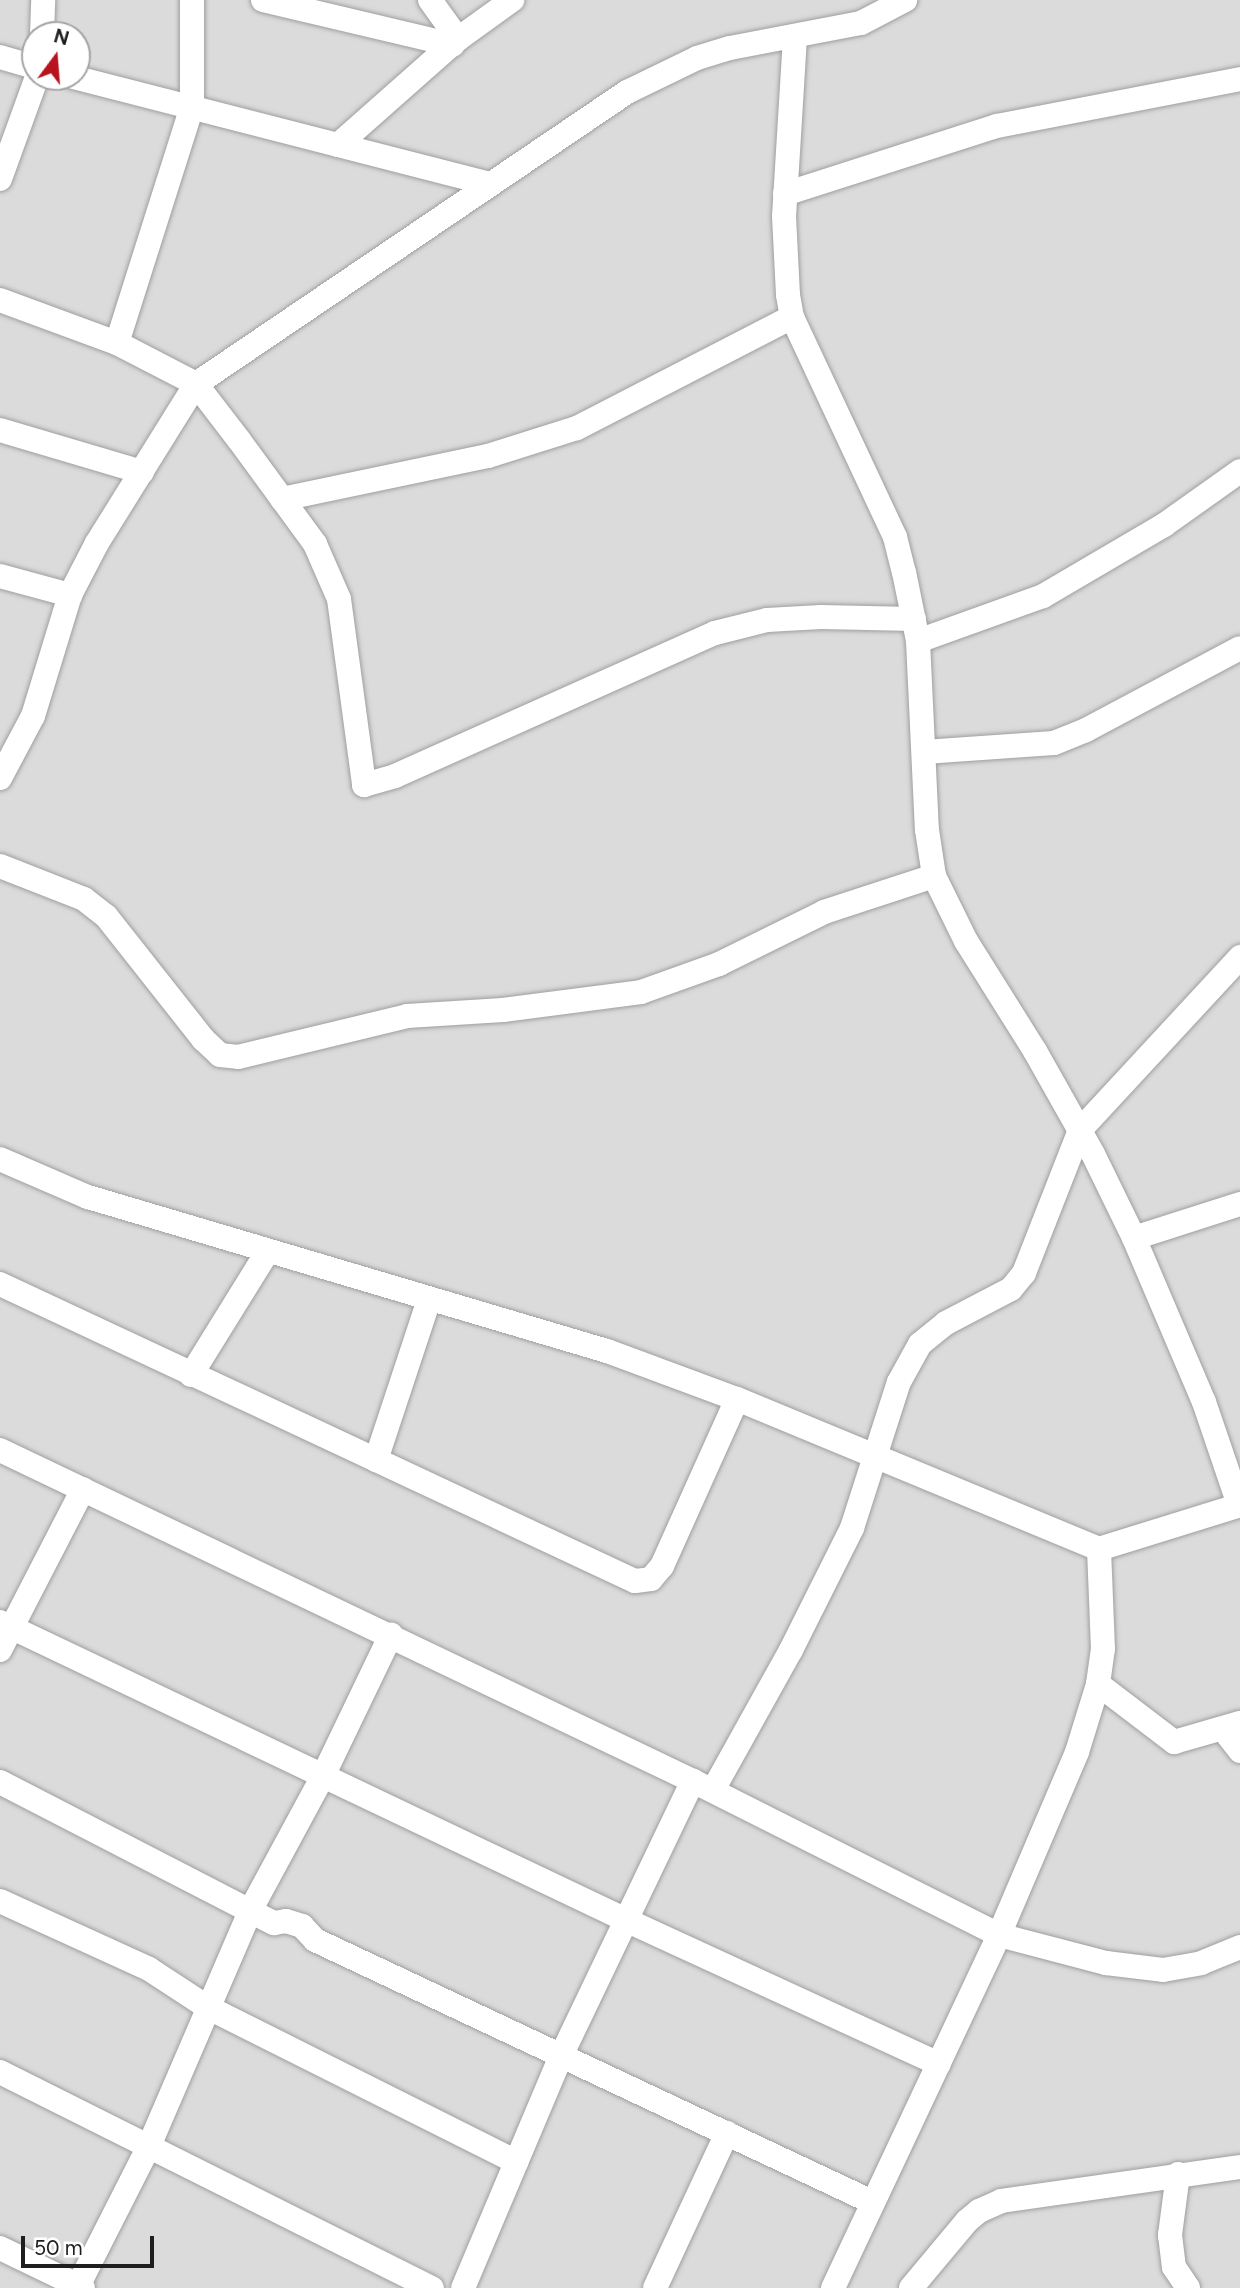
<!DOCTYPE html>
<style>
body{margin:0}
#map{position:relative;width:1240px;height:2288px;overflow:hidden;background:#eeebe5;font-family:Figtree,sans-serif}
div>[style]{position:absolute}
.residential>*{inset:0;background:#dcdbdb}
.roads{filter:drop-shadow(0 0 2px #9f9f9f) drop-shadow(0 0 2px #9f9f9f)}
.minor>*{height:24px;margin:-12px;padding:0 12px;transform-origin:12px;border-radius:12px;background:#fff}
span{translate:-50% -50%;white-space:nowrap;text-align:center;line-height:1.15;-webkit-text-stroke:6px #fff;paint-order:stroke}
.north{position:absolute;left:21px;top:21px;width:70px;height:70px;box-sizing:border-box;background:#fff;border:2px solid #a5a5a5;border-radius:50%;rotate:16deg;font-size:19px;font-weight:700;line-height:28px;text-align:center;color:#1e1e1e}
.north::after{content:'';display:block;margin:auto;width:24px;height:32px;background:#b9131e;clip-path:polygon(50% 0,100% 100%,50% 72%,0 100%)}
.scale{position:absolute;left:21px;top:2236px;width:133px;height:32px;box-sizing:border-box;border:4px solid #1e1e1e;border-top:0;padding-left:9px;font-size:21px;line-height:24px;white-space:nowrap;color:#1e1e1e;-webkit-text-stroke:5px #fff;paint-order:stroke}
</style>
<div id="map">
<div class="residential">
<i style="clip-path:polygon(evenodd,0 0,1240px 0,1240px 2288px,0 2288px,0 0,35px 35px,77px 35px,77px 77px,35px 77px,35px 35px)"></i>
</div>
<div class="roads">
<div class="minor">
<i style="left:263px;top:0;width:195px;rotate:13.3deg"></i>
<i style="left:430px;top:0;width:48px;rotate:54.3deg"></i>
<i style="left:42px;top:35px;width:35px;rotate:-88deg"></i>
<i style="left:795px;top:37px;width:179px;rotate:93.5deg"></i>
<i style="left:784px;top:216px;width:79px;rotate:87.1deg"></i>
<i style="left:788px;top:295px;width:22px;rotate:80deg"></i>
<i style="left:792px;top:317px;width:243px;rotate:64.9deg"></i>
<i style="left:895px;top:537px;width:36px;rotate:76deg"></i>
<i style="left:904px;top:572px;width:70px;rotate:78.5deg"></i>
<i style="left:918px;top:641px;width:189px;rotate:87.3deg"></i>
<i style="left:927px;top:830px;width:47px;rotate:81.3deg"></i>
<i style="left:934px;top:876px;width:72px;rotate:63.8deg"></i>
<i style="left:966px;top:941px;width:130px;rotate:57.9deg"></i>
<i style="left:1035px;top:1051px;width:118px;rotate:60.6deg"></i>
<i style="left:1093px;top:1154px;width:93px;rotate:64deg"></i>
<i style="left:1134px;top:1238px;width:178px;rotate:66.9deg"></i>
<i style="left:1204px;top:1402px;width:109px;rotate:71.2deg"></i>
<i style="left:0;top:57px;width:36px;rotate:16deg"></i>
<i style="left:73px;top:77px;width:431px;rotate:14.4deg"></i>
<i style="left:338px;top:145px;width:160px;rotate:-41.5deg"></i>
<i style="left:458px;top:39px;width:67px;rotate:-35.8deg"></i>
<i style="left:0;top:179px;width:109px;rotate:-70.1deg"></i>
<i style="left:785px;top:194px;width:223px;rotate:-17.8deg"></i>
<i style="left:997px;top:126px;width:248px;rotate:-10.9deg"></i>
<i style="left:0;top:300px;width:125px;rotate:20.2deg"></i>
<i style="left:117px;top:343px;width:89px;rotate:27.4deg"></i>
<i style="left:196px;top:384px;width:71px;rotate:52.5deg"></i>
<i style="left:239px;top:440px;width:129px;rotate:53.8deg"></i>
<i style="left:315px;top:544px;width:60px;rotate:66.4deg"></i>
<i style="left:339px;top:599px;width:188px;rotate:82.3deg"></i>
<i style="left:364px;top:785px;width:32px;rotate:-16deg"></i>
<i style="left:395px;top:776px;width:350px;rotate:-24.1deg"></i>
<i style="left:715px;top:633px;width:54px;rotate:-14deg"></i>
<i style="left:767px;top:620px;width:54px;rotate:-3.2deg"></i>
<i style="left:821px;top:617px;width:93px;rotate:1.2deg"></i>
<i style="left:117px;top:343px;width:249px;rotate:-72.4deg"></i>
<i style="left:192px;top:106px;width:106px;rotate:-90deg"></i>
<i style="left:0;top:430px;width:148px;rotate:16.5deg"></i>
<i style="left:282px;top:499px;width:210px;rotate:-11.8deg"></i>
<i style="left:488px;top:456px;width:93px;rotate:-17.5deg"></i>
<i style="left:577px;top:428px;width:242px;rotate:-27.3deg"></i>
<i style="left:0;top:576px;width:73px;rotate:15.2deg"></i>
<i style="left:918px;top:641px;width:133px;rotate:-19.8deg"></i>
<i style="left:1043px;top:596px;width:140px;rotate:-30.4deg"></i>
<i style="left:1164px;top:525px;width:93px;rotate:-35.4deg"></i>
<i style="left:924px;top:752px;width:130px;rotate:-4deg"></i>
<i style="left:1054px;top:743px;width:35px;rotate:-22deg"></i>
<i style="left:1086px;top:730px;width:174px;rotate:-28deg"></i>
<i style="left:0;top:778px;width:70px;rotate:-62deg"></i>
<i style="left:33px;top:716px;width:127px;rotate:-73deg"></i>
<i style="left:70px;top:595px;width:59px;rotate:-62.6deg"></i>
<i style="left:97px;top:543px;width:187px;rotate:-58.1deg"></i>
<i style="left:196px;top:384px;width:521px;rotate:-34.12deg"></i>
<i style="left:627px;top:92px;width:78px;rotate:-25.9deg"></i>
<i style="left:697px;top:58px;width:34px;rotate:-17deg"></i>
<i style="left:730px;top:48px;width:133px;rotate:-10.8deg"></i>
<i style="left:861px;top:23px;width:50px;rotate:-27.6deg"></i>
<i style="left:0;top:866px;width:90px;rotate:21.4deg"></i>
<i style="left:84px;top:899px;width:28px;rotate:38deg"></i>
<i style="left:106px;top:916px;width:157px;rotate:51.7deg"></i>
<i style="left:203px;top:1039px;width:23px;rotate:43deg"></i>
<i style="left:220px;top:1055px;width:18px;rotate:6deg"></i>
<i style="left:238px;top:1057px;width:174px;rotate:-13.6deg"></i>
<i style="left:407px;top:1016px;width:96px;rotate:-3.6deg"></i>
<i style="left:503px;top:1010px;width:139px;rotate:-7.4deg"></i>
<i style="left:641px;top:992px;width:83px;rotate:-19.7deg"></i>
<i style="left:719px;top:964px;width:117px;rotate:-26.3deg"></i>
<i style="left:824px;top:912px;width:116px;rotate:-18.1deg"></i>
<i style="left:0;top:1159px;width:96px;rotate:23.4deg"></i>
<i style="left:88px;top:1197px;width:541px;rotate:16.53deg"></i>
<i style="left:607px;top:1351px;width:139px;rotate:20.3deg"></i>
<i style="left:737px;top:1399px;width:392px;rotate:22.5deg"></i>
<i style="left:1099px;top:1549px;width:148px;rotate:-17.3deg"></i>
<i style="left:1134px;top:1238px;width:111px;rotate:-17.8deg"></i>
<i style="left:0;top:1284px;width:701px;rotate:25.07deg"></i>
<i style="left:635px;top:1581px;width:16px;rotate:-7deg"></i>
<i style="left:651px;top:1579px;width:17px;rotate:-50deg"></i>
<i style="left:662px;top:1566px;width:183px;rotate:-65.8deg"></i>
<i style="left:191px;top:1375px;width:146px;rotate:-58.2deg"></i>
<i style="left:0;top:1450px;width:768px;rotate:25.53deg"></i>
<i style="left:693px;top:1781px;width:343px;rotate:26.7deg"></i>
<i style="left:999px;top:1935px;width:111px;rotate:14.7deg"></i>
<i style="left:1106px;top:1963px;width:57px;rotate:7deg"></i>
<i style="left:1163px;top:1970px;width:39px;rotate:-10deg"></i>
<i style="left:1201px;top:1963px;width:42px;rotate:-22.3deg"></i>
<i style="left:376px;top:1460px;width:169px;rotate:-71.7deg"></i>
<i style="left:0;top:1622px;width:696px;rotate:25.46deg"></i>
<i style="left:628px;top:1921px;width:342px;rotate:24.7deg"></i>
<i style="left:0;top:1650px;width:181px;rotate:-62.7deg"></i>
<i style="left:1098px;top:1684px;width:96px;rotate:37.3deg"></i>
<i style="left:1174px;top:1742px;width:69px;rotate:-16.1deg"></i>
<i style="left:1223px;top:1729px;width:28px;rotate:52deg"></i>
<i style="left:0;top:1782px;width:281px;rotate:27.3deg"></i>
<i style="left:250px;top:1911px;width:153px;rotate:-61.6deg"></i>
<i style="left:323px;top:1776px;width:157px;rotate:-64.3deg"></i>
<i style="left:713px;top:1790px;width:160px;rotate:-60.9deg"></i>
<i style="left:791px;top:1650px;width:136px;rotate:-63.4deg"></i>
<i style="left:852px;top:1528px;width:153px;rotate:-72.2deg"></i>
<i style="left:899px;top:1382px;width:43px;rotate:-61.1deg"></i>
<i style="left:920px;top:1344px;width:33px;rotate:-39deg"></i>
<i style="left:946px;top:1323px;width:73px;rotate:-27.6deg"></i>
<i style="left:1011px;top:1289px;width:21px;rotate:-51deg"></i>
<i style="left:1024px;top:1273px;width:154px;rotate:-68.6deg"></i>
<i style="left:1080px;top:1130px;width:236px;rotate:-47.2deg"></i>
<i style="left:0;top:1901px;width:164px;rotate:24.5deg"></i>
<i style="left:149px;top:1969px;width:69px;rotate:33.2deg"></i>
<i style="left:207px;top:2007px;width:346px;rotate:26.6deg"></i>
<i style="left:0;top:2072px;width:483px;rotate:26.6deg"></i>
<i style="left:1178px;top:2174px;width:62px;rotate:97.5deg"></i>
<i style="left:1170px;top:2235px;width:32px;rotate:83deg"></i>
<i style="left:1174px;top:2267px;width:25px;rotate:56deg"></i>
<i style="left:0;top:2248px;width:92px;rotate:25.7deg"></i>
<i style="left:77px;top:2288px;width:159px;rotate:-63.1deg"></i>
<i style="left:149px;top:2146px;width:256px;rotate:-66.7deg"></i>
<i style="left:250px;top:1911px;width:27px;rotate:27deg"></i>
<i style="left:274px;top:1923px;width:12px;rotate:-9deg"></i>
<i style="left:286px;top:1921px;width:17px;rotate:17deg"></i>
<i style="left:302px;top:1926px;width:19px;rotate:47deg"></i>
<i style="left:315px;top:1940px;width:616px;rotate:25.19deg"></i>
<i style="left:463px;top:2288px;width:254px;rotate:-67.1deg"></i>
<i style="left:562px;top:2054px;width:303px;rotate:-64.4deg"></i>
<i style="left:655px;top:2288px;width:171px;rotate:-65.1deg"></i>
<i style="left:833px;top:2288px;width:390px;rotate:-64.8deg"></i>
<i style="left:999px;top:1935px;width:199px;rotate:-66.9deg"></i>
<i style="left:1077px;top:1752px;width:71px;rotate:-72.8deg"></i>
<i style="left:1098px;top:1684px;width:35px;rotate:-82deg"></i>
<i style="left:1103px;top:1649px;width:100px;rotate:-92.3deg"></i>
<i style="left:911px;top:2288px;width:87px;rotate:-50.1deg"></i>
<i style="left:967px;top:2221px;width:16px;rotate:-40deg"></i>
<i style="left:979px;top:2211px;width:24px;rotate:-24deg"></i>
<i style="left:1001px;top:2201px;width:241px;rotate:-8.1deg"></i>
</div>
</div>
<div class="north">N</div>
<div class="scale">50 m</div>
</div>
